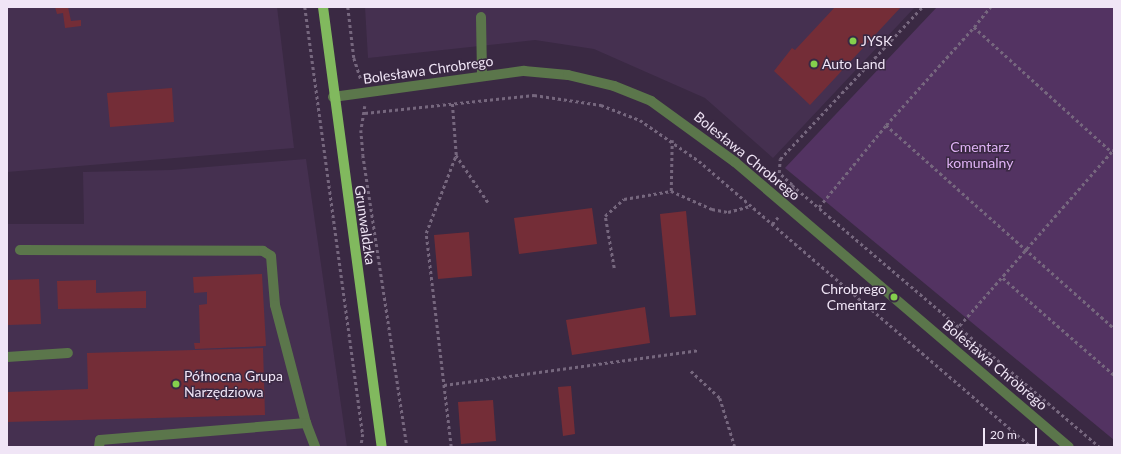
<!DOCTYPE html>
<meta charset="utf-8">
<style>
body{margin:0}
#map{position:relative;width:1121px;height:454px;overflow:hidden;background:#3a2943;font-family:Lato,sans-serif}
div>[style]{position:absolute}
.built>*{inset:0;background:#453050}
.green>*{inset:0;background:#533362}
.building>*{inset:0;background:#742d37}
.path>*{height:2.5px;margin-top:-1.25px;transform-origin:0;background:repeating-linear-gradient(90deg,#76677e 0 3px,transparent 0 6px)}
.minor>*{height:10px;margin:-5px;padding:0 5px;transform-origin:5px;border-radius:5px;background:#5b764b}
.major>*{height:10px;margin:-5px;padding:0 5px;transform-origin:5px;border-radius:5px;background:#81b95e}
.dots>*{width:11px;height:11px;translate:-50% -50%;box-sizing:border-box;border:2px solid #3a2943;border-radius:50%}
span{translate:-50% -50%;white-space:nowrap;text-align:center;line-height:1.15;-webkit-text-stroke:3px #3a2943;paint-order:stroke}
.poi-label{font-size:14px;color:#f0e5f6}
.left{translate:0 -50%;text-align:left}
.right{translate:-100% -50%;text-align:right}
.street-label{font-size:14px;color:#f0e5f6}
.park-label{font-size:14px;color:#e0b3f6}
.frame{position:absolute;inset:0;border:8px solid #f0e5f6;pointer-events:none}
.scale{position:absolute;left:983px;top:428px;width:54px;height:18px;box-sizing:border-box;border:2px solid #f0e5f6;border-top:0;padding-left:5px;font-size:12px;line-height:14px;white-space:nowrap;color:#f0e5f6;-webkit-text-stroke:3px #3a2943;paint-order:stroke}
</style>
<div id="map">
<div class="built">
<i style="clip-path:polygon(7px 7px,277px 7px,294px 148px,7px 172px)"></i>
<i style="clip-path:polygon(365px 7px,915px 7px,773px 158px,705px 98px,594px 49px,535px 40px,368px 58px)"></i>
<i style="clip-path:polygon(306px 159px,347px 447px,7px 447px,7px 224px,84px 224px,83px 172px,171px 170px)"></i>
</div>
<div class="green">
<i style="clip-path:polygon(937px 7px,1114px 7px,1114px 440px,785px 168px)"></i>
</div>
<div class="building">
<i style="clip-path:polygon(55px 7px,68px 7px,71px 21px,81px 20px,81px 26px,65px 28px,63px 13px,57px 14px)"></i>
<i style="clip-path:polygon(835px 7px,901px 7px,810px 105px,774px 71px,792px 48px,795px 50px)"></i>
<i style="clip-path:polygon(172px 88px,174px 122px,110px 127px,107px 93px)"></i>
<i style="clip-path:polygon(592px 208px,597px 244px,519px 254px,514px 218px)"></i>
<i style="clip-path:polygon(686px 211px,696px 315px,670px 317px,660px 214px)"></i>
<i style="clip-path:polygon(469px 232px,472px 276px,438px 279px,434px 235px)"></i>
<i style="clip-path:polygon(262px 274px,266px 346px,195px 349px,194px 343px,200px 343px,199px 305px,207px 304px,207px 292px,194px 293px,193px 277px)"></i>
<i style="clip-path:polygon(39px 279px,41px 324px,7px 325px,7px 280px)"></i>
<i style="clip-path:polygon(96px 280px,96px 293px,146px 291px,146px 308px,58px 309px,57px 281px)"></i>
<i style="clip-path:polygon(645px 307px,650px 343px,572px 355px,566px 320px)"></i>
<i style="clip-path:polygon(263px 348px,265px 415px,7px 422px,7px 392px,88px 389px,87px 353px)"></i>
<i style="clip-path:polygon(571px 386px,575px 434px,563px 436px,558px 387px)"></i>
<i style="clip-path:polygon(493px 400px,496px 441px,461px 444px,458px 402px)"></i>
</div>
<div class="path">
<i style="left:305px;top:7px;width:431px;rotate:82.3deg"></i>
<i style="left:363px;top:434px;width:13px;rotate:99deg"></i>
<i style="left:348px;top:7px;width:51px;rotate:83.3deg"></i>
<i style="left:354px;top:58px;width:22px;rotate:72deg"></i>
<i style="left:974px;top:27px;width:26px;rotate:-51deg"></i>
<i style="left:365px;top:106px;width:24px;rotate:99deg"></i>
<i style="left:361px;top:130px;width:25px;rotate:85deg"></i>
<i style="left:363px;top:155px;width:295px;rotate:81.4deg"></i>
<i style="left:365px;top:113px;width:170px;rotate:-6.1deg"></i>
<i style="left:534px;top:95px;width:68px;rotate:8.5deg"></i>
<i style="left:601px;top:105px;width:42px;rotate:21deg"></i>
<i style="left:640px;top:120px;width:72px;rotate:34.8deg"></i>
<i style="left:699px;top:161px;width:439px;rotate:40.7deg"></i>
<i style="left:886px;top:125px;width:305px;rotate:41.7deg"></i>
<i style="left:1114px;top:149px;width:5px;rotate:90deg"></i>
<i style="left:456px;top:155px;width:57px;rotate:55.8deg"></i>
<i style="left:792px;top:185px;width:404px;rotate:40.4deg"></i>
<i style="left:671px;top:191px;width:51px;rotate:-88.9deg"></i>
<i style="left:794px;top:196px;width:11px;rotate:-100deg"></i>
<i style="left:792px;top:185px;width:18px;rotate:-137deg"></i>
<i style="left:779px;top:173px;width:14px;rotate:-86deg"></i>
<i style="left:780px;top:159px;width:208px;rotate:-46.9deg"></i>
<i style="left:819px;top:207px;width:106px;rotate:-50.7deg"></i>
<i style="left:886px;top:125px;width:132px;rotate:-48.1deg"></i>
<i style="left:974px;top:27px;width:186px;rotate:42.2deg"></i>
<i style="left:1112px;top:152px;width:232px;rotate:131.2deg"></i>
<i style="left:772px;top:224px;width:9px;rotate:-49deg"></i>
<i style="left:614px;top:268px;width:53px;rotate:-99.8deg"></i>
<i style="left:605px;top:216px;width:25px;rotate:-42deg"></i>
<i style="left:624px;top:199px;width:48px;rotate:-9.7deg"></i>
<i style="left:671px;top:191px;width:45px;rotate:23.7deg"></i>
<i style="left:712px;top:209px;width:16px;rotate:11deg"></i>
<i style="left:728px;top:212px;width:23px;rotate:-15deg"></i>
<i style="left:1003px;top:278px;width:147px;rotate:41.1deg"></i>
<i style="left:691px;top:371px;width:40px;rotate:43deg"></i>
<i style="left:720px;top:398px;width:51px;rotate:73deg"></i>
<i style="left:444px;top:385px;width:258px;rotate:-7.8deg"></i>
<i style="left:451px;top:447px;width:215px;rotate:-96.7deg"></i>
<i style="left:426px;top:233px;width:84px;rotate:-69deg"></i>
<i style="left:456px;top:155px;width:53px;rotate:-94.3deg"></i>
</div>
<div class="minor">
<i style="left:481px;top:17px;width:59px;rotate:89deg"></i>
<i style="left:333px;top:97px;width:193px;rotate:-7.8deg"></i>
<i style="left:524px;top:71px;width:44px;rotate:5.2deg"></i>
<i style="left:568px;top:75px;width:47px;rotate:13.4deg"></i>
<i style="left:614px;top:86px;width:40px;rotate:22deg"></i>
<i style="left:651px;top:101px;width:104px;rotate:36deg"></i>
<i style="left:735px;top:162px;width:439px;rotate:40.5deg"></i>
<i style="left:20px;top:250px;width:243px;rotate:0.2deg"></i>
<i style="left:263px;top:251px;width:9px;rotate:32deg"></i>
<i style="left:271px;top:256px;width:49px;rotate:85.3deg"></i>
<i style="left:275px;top:305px;width:122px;rotate:75.3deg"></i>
<i style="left:7px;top:357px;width:61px;rotate:-3.8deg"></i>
<i style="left:99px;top:447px;width:7px;rotate:-82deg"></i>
<i style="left:100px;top:440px;width:207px;rotate:-4.7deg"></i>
<i style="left:306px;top:423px;width:26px;rotate:69deg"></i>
</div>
<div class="major">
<i style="left:323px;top:7px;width:444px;rotate:82.4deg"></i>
</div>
<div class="dots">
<i style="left:853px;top:41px;background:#84d04d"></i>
<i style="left:814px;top:64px;background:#84d04d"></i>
<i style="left:894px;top:297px;background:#84d04d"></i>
<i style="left:176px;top:384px;background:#84d04d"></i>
</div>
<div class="poi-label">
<span class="left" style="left:861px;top:41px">JYSK</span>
<span class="left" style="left:822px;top:64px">Auto Land</span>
<span class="right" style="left:886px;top:297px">Chrobrego<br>Cmentarz</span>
<span class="left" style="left:184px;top:384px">Północna Grupa<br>Narzędziowa</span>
</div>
<div class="street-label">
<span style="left:428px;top:70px;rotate:-8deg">Bolesława Chrobrego</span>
<span style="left:747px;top:156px;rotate:39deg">Bolesława Chrobrego</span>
<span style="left:365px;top:225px;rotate:82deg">Grunwaldzka</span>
<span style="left:995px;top:365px;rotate:40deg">Bolesława Chrobrego</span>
</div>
<div class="park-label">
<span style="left:980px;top:155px">Cmentarz<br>komunalny</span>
</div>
<div class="frame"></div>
<div class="scale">20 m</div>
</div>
